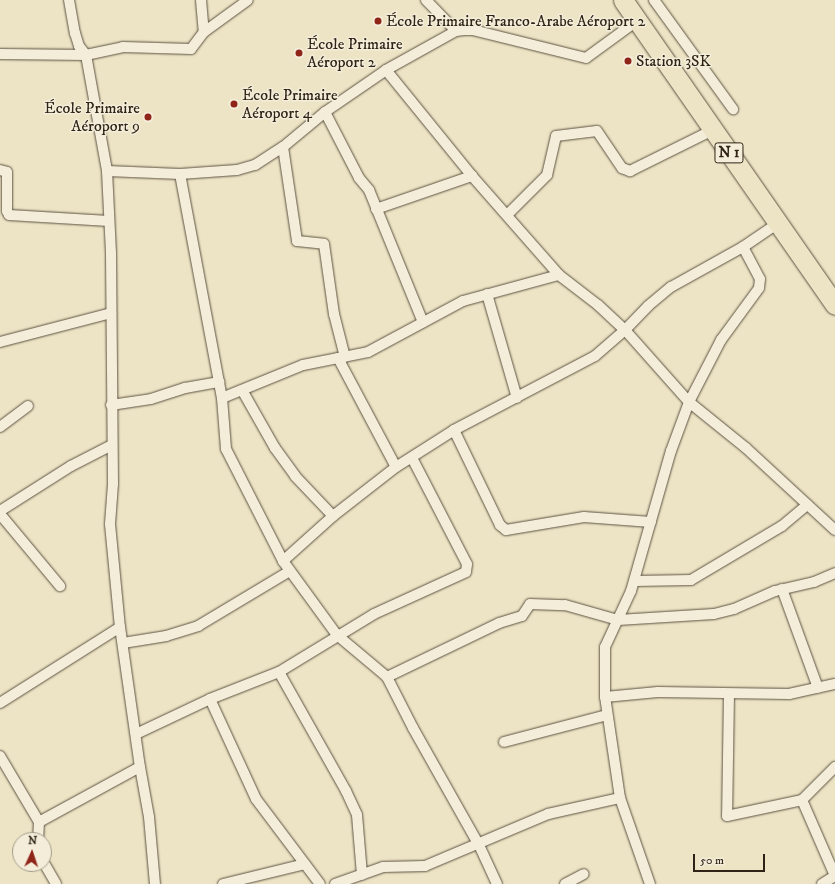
<!DOCTYPE html>
<meta charset="utf-8">
<style>
body{margin:0}
#map{position:relative;width:835px;height:884px;overflow:hidden;background:#ede4c5;font-family:"IM FELL DW Pica",serif}
div>[style]{position:absolute}
.roads{filter:drop-shadow(0 0 1px #5e5242) drop-shadow(0 0 1px #5e5242)}
.street>*{height:10px;margin:-5px;padding:0 5px;transform-origin:5px;border-radius:5px;background:#f3edd9}
.highway>*{height:19px;margin:-9.5px;padding:0 9.5px;transform-origin:9.5px;border-radius:9.5px;background:#ede4c5}
.dots>*{width:11px;height:11px;translate:-50% -50%;box-sizing:border-box;border:2px solid #f3edd9;border-radius:50%}
span{translate:-50% -50%;white-space:nowrap;text-align:center;line-height:1.15;-webkit-text-stroke:3px #f3edd9;paint-order:stroke}
.shield-label span{padding:1px 3px;background:#f3edd9;border:1px solid;border-radius:3px;-webkit-text-stroke-width:0}
.shield-label{font-size:15px;color:#2f2216;font-weight:700}
.poi-label{font-size:16px;color:#2f2216}
.left{translate:0 -50%;text-align:left}
.right{translate:-100% -50%;text-align:right}
.north{position:absolute;left:12px;top:832px;width:40px;height:40px;box-sizing:border-box;background:#f3edd9;border:1px solid #a59c8b;border-radius:50%;rotate:3deg;font-size:11px;font-weight:700;line-height:16px;text-align:center;color:#2f2216}
.north::after{content:'';display:block;margin:auto;width:14px;height:18px;background:#8f2418;clip-path:polygon(50% 0,100% 100%,50% 72%,0 100%)}
.scale{position:absolute;left:693px;top:854px;width:72px;height:18px;box-sizing:border-box;border:2px solid #2f2216;border-top:0;padding-left:5px;font-size:12px;line-height:14px;white-space:nowrap;color:#2f2216;-webkit-text-stroke:3px #f3edd9;paint-order:stroke}
</style>
<div id="map">
<div class="roads">
<div class="street">
<i style="left:69px;top:0;width:34px;rotate:80deg"></i>
<i style="left:75px;top:33px;width:14px;rotate:73deg"></i>
<i style="left:79px;top:46px;width:11px;rotate:52deg"></i>
<i style="left:86px;top:55px;width:118px;rotate:79.7deg"></i>
<i style="left:107px;top:171px;width:83px;rotate:87.2deg"></i>
<i style="left:111px;top:254px;width:230px;rotate:89.5deg"></i>
<i style="left:113px;top:484px;width:40px;rotate:94.3deg"></i>
<i style="left:110px;top:524px;width:103px;rotate:84.5deg"></i>
<i style="left:120px;top:627px;width:141px;rotate:81.9deg"></i>
<i style="left:140px;top:767px;width:51px;rotate:79.8deg"></i>
<i style="left:149px;top:817px;width:67px;rotate:84.9deg"></i>
<i style="left:201px;top:0;width:32px;rotate:85deg"></i>
<i style="left:426px;top:0;width:43px;rotate:45.9deg"></i>
<i style="left:654px;top:0;width:135px;rotate:54.1deg"></i>
<i style="left:638px;top:20px;width:64px;rotate:143.8deg"></i>
<i style="left:586px;top:58px;width:116px;rotate:-166.1deg"></i>
<i style="left:473px;top:30px;width:9px;rotate:180deg"></i>
<i style="left:464px;top:30px;width:8px;rotate:173deg"></i>
<i style="left:456px;top:31px;width:80px;rotate:150.9deg"></i>
<i style="left:386px;top:70px;width:136px;rotate:50.9deg"></i>
<i style="left:472px;top:176px;width:132px;rotate:48.7deg"></i>
<i style="left:559px;top:275px;width:49px;rotate:37.6deg"></i>
<i style="left:598px;top:305px;width:37px;rotate:43deg"></i>
<i style="left:625px;top:330px;width:96px;rotate:48.4deg"></i>
<i style="left:689px;top:402px;width:73px;rotate:38.9deg"></i>
<i style="left:746px;top:448px;width:121px;rotate:42.7deg"></i>
<i style="left:0;top:54px;width:86px;rotate:0.7deg"></i>
<i style="left:86px;top:55px;width:38px;rotate:-12deg"></i>
<i style="left:123px;top:47px;width:68px;rotate:1.7deg"></i>
<i style="left:191px;top:49px;width:21px;rotate:-53deg"></i>
<i style="left:204px;top:32px;width:54px;rotate:-36deg"></i>
<i style="left:325px;top:112px;width:74px;rotate:62.7deg"></i>
<i style="left:359px;top:178px;width:16px;rotate:50deg"></i>
<i style="left:369px;top:190px;width:143px;rotate:67.8deg"></i>
<i style="left:283px;top:147px;width:95px;rotate:81.5deg"></i>
<i style="left:297px;top:241px;width:27px;rotate:6deg"></i>
<i style="left:324px;top:244px;width:71px;rotate:81.9deg"></i>
<i style="left:334px;top:314px;width:44px;rotate:75.7deg"></i>
<i style="left:0;top:170px;width:7px;rotate:16deg"></i>
<i style="left:7px;top:172px;width:39px;rotate:90deg"></i>
<i style="left:7px;top:211px;width:4px;rotate:63deg"></i>
<i style="left:9px;top:215px;width:100px;rotate:3.4deg"></i>
<i style="left:107px;top:171px;width:73px;rotate:2.4deg"></i>
<i style="left:180px;top:174px;width:57px;rotate:-4deg"></i>
<i style="left:237px;top:170px;width:19px;rotate:-16deg"></i>
<i style="left:255px;top:165px;width:33px;rotate:-33deg"></i>
<i style="left:283px;top:147px;width:55px;rotate:-39.8deg"></i>
<i style="left:325px;top:112px;width:74px;rotate:-34.5deg"></i>
<i style="left:180px;top:174px;width:228px;rotate:79.4deg"></i>
<i style="left:222px;top:398px;width:51px;rotate:85.5deg"></i>
<i style="left:226px;top:449px;width:126px;rotate:63deg"></i>
<i style="left:283px;top:561px;width:92px;rotate:53.9deg"></i>
<i style="left:337px;top:635px;width:65px;rotate:40deg"></i>
<i style="left:387px;top:677px;width:57px;rotate:63deg"></i>
<i style="left:413px;top:728px;width:134px;rotate:60.6deg"></i>
<i style="left:479px;top:845px;width:43px;rotate:65.2deg"></i>
<i style="left:376px;top:209px;width:102px;rotate:-19deg"></i>
<i style="left:507px;top:215px;width:57px;rotate:-45deg"></i>
<i style="left:547px;top:175px;width:40px;rotate:-77deg"></i>
<i style="left:556px;top:136px;width:41px;rotate:-7deg"></i>
<i style="left:597px;top:131px;width:45px;rotate:56deg"></i>
<i style="left:622px;top:168px;width:9px;rotate:21deg"></i>
<i style="left:630px;top:171px;width:93px;rotate:-26.3deg"></i>
<i style="left:487px;top:294px;width:108px;rotate:73.9deg"></i>
<i style="left:0;top:342px;width:115px;rotate:-14.6deg"></i>
<i style="left:338px;top:358px;width:123px;rotate:62deg"></i>
<i style="left:242px;top:390px;width:67px;rotate:60.4deg"></i>
<i style="left:275px;top:448px;width:34px;rotate:54deg"></i>
<i style="left:295px;top:476px;width:55px;rotate:46.5deg"></i>
<i style="left:222px;top:398px;width:87px;rotate:-22.2deg"></i>
<i style="left:303px;top:365px;width:66px;rotate:-11.3deg"></i>
<i style="left:368px;top:352px;width:108px;rotate:-28.2deg"></i>
<i style="left:463px;top:301px;width:99px;rotate:-15.2deg"></i>
<i style="left:111px;top:405px;width:40px;rotate:-8.5deg"></i>
<i style="left:151px;top:399px;width:36px;rotate:-18deg"></i>
<i style="left:185px;top:388px;width:35px;rotate:-10deg"></i>
<i style="left:0;top:427px;width:35px;rotate:-37deg"></i>
<i style="left:454px;top:430px;width:106px;rotate:64.2deg"></i>
<i style="left:500px;top:525px;width:8px;rotate:40deg"></i>
<i style="left:506px;top:530px;width:79px;rotate:-9.5deg"></i>
<i style="left:584px;top:517px;width:67px;rotate:4.3deg"></i>
<i style="left:0;top:511px;width:84px;rotate:-32.4deg"></i>
<i style="left:71px;top:466px;width:46px;rotate:-27.1deg"></i>
<i style="left:0;top:514px;width:94px;rotate:50.2deg"></i>
<i style="left:283px;top:561px;width:67px;rotate:-42deg"></i>
<i style="left:333px;top:516px;width:80px;rotate:-37.9deg"></i>
<i style="left:396px;top:467px;width:69px;rotate:-32.5deg"></i>
<i style="left:454px;top:430px;width:159px;rotate:-27.7deg"></i>
<i style="left:595px;top:356px;width:40px;rotate:-41deg"></i>
<i style="left:625px;top:330px;width:33px;rotate:-46deg"></i>
<i style="left:648px;top:306px;width:30px;rotate:-40deg"></i>
<i style="left:671px;top:287px;width:82px;rotate:-29.1deg"></i>
<i style="left:743px;top:247px;width:42px;rotate:-34.4deg"></i>
<i style="left:635px;top:581px;width:56px;rotate:-1deg"></i>
<i style="left:691px;top:580px;width:106px;rotate:-30.7deg"></i>
<i style="left:782px;top:526px;width:33px;rotate:-40deg"></i>
<i style="left:782px;top:589px;width:105px;rotate:70deg"></i>
<i style="left:123px;top:643px;width:44px;rotate:-9.2deg"></i>
<i style="left:166px;top:636px;width:34px;rotate:-17deg"></i>
<i style="left:198px;top:626px;width:107px;rotate:-30.9deg"></i>
<i style="left:279px;top:672px;width:137px;rotate:60.6deg"></i>
<i style="left:346px;top:791px;width:26px;rotate:65deg"></i>
<i style="left:357px;top:815px;width:60px;rotate:85.2deg"></i>
<i style="left:387px;top:677px;width:124px;rotate:-25.7deg"></i>
<i style="left:499px;top:623px;width:24px;rotate:-17deg"></i>
<i style="left:522px;top:616px;width:14px;rotate:-56deg"></i>
<i style="left:530px;top:604px;width:35px;rotate:2deg"></i>
<i style="left:565px;top:605px;width:55px;rotate:15.8deg"></i>
<i style="left:618px;top:620px;width:96px;rotate:-3.6deg"></i>
<i style="left:714px;top:614px;width:21px;rotate:-14deg"></i>
<i style="left:734px;top:609px;width:45px;rotate:-23.7deg"></i>
<i style="left:775px;top:591px;width:40px;rotate:-13deg"></i>
<i style="left:814px;top:582px;width:23px;rotate:-23deg"></i>
<i style="left:729px;top:694px;width:122px;rotate:90.9deg"></i>
<i style="left:727px;top:816px;width:77px;rotate:-12deg"></i>
<i style="left:802px;top:800px;width:47px;rotate:-45deg"></i>
<i style="left:605px;top:697px;width:53px;rotate:-5.4deg"></i>
<i style="left:658px;top:692px;width:131px;rotate:0.9deg"></i>
<i style="left:789px;top:694px;width:47px;rotate:-12.3deg"></i>
<i style="left:210px;top:699px;width:110px;rotate:65.3deg"></i>
<i style="left:256px;top:799px;width:106px;rotate:53deg"></i>
<i style="left:0;top:703px;width:142px;rotate:-32.3deg"></i>
<i style="left:136px;top:734px;width:82px;rotate:-25.3deg"></i>
<i style="left:210px;top:699px;width:74px;rotate:-21.4deg"></i>
<i style="left:279px;top:672px;width:111px;rotate:-31.4deg"></i>
<i style="left:374px;top:614px;width:101px;rotate:-24.5deg"></i>
<i style="left:466px;top:572px;width:8px;rotate:-83deg"></i>
<i style="left:467px;top:564px;width:119px;rotate:-117.4deg"></i>
<i style="left:504px;top:742px;width:106px;rotate:-14.7deg"></i>
<i style="left:0;top:756px;width:77px;rotate:59.4deg"></i>
<i style="left:39px;top:822px;width:18px;rotate:93deg"></i>
<i style="left:620px;top:798px;width:91px;rotate:70.8deg"></i>
<i style="left:802px;top:800px;width:83px;rotate:66.5deg"></i>
<i style="left:39px;top:822px;width:115px;rotate:-28.6deg"></i>
<i style="left:44px;top:863px;width:24px;rotate:60deg"></i>
<i style="left:223px;top:884px;width:84px;rotate:-13.7deg"></i>
<i style="left:335px;top:884px;width:51px;rotate:-19.5deg"></i>
<i style="left:383px;top:867px;width:42px;rotate:-1.4deg"></i>
<i style="left:425px;top:866px;width:134px;rotate:-22.9deg"></i>
<i style="left:548px;top:814px;width:74px;rotate:-12.5deg"></i>
<i style="left:620px;top:798px;width:102px;rotate:-98.4deg"></i>
<i style="left:605px;top:697px;width:50px;rotate:-90deg"></i>
<i style="left:605px;top:647px;width:62px;rotate:-65.1deg"></i>
<i style="left:631px;top:591px;width:146px;rotate:-74.1deg"></i>
<i style="left:671px;top:451px;width:52px;rotate:-69.8deg"></i>
<i style="left:689px;top:402px;width:70px;rotate:-62.7deg"></i>
<i style="left:721px;top:340px;width:64px;rotate:-53.8deg"></i>
<i style="left:759px;top:288px;width:9px;rotate:-84deg"></i>
<i style="left:760px;top:279px;width:36px;rotate:-118deg"></i>
<i style="left:565px;top:884px;width:21px;rotate:-28deg"></i>
<i style="left:822px;top:884px;width:15px;rotate:-32deg"></i>
</div>
<div class="highway">
<i style="left:623px;top:0;width:371px;rotate:55.2deg"></i>
</div>
</div>
<div class="dots">
<i style="left:378px;top:21px;background:#8f2418"></i>
<i style="left:299px;top:53px;background:#8f2418"></i>
<i style="left:628px;top:61px;background:#8f2418"></i>
<i style="left:234px;top:104px;background:#8f2418"></i>
<i style="left:148px;top:117px;background:#8f2418"></i>
</div>
<div class="shield-label">
<span style="left:729px;top:153px">N 1</span>
</div>
<div class="poi-label">
<span class="left" style="left:386px;top:21px">École Primaire Franco-Arabe Aéroport 2</span>
<span class="left" style="left:307px;top:53px">École Primaire<br>Aéroport 2</span>
<span class="left" style="left:636px;top:61px">Station 3SK</span>
<span class="left" style="left:242px;top:104px">École Primaire<br>Aéroport 4</span>
<span class="right" style="left:140px;top:117px">École Primaire<br>Aéroport 9</span>
</div>
<div class="north">N</div>
<div class="scale">50 m</div>
</div>
